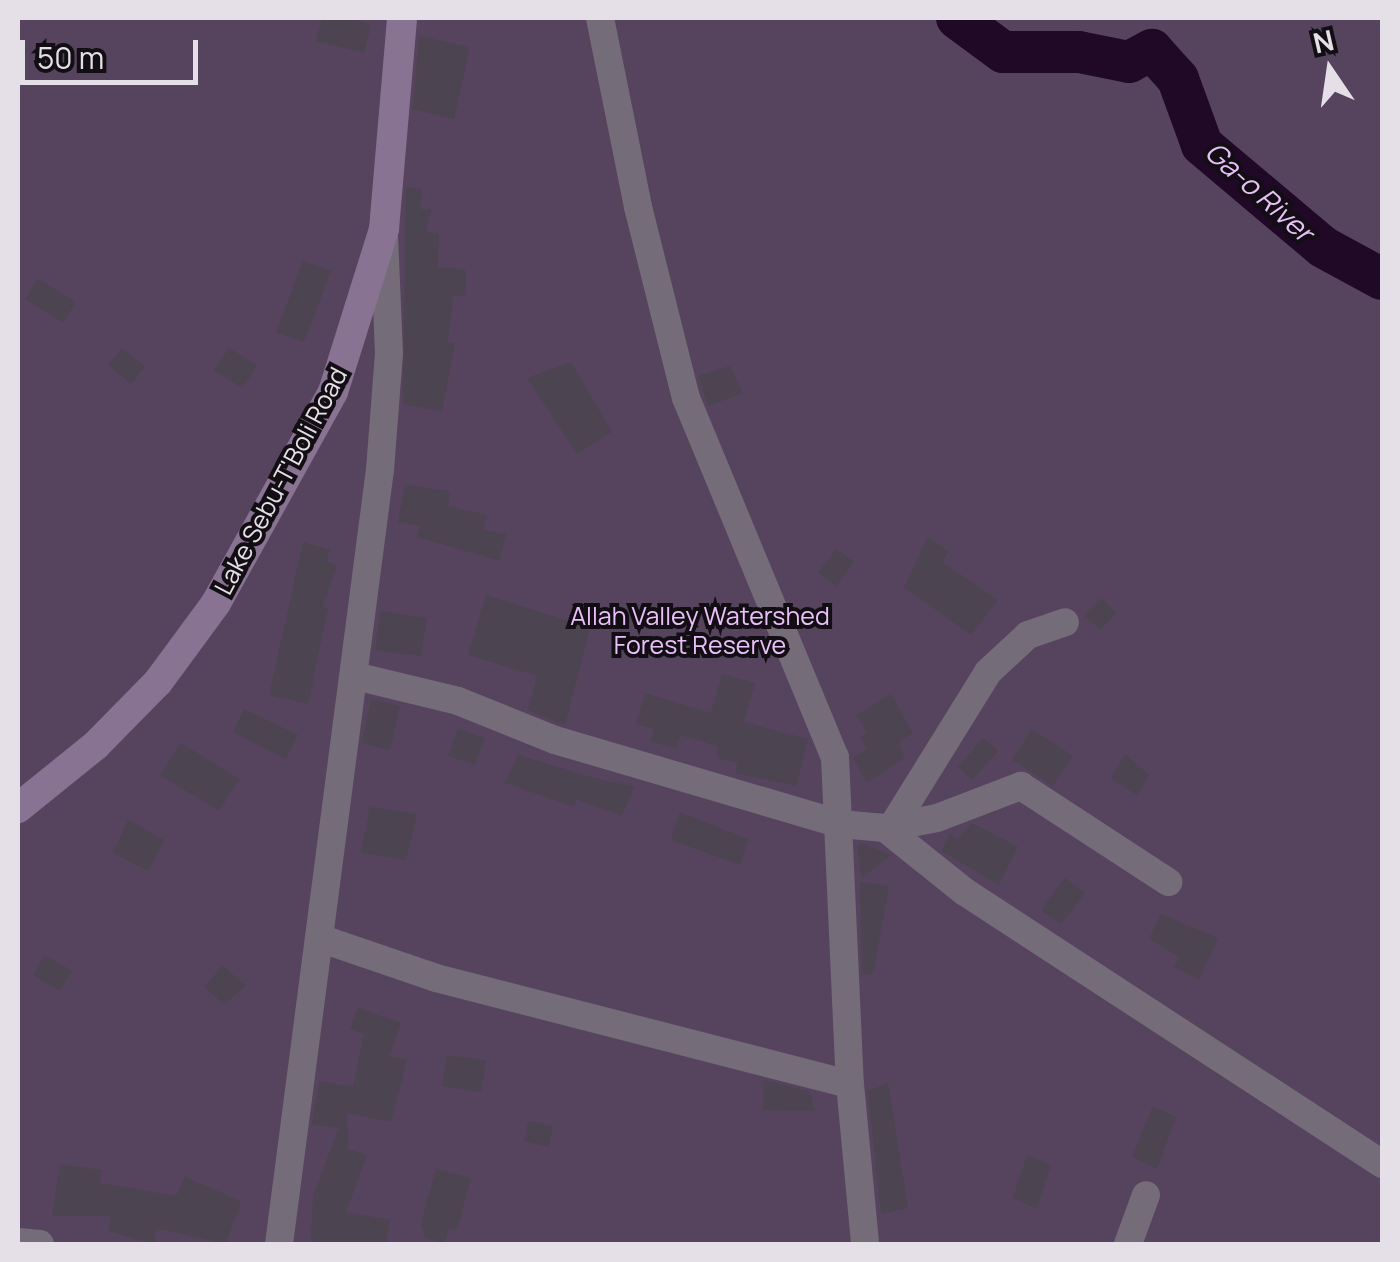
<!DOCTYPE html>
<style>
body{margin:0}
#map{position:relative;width:1400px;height:1262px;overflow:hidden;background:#2b232e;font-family:Manrope,sans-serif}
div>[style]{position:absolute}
.green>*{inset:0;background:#56445e}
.river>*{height:42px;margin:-21px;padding:0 21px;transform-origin:21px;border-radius:21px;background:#1f0926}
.building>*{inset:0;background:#4c4450}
.street>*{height:28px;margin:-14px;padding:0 14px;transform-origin:14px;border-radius:14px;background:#756c79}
.secondary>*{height:30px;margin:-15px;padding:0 15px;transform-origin:15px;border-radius:15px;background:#897392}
span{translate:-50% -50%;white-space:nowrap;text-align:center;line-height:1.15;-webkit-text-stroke:8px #120e13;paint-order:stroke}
.street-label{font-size:25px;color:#e5dfe7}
.park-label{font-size:25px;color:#eac0fa}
.water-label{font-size:28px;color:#e9bff9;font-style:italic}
.frame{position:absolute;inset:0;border:20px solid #e5dfe7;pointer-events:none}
.north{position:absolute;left:1280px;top:20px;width:100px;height:100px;-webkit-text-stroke:8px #120e13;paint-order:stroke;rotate:347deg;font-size:28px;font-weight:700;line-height:40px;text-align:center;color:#e5dfe7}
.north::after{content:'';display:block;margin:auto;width:35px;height:45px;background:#e5dfe7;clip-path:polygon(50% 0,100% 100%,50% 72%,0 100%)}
.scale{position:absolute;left:20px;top:40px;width:178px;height:45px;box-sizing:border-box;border:5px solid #e5dfe7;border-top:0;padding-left:12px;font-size:30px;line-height:35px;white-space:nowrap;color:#e5dfe7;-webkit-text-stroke:8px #120e13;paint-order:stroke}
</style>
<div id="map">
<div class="green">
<i style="clip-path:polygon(18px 18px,1382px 18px,1382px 1244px,18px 1244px)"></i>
</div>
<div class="river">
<i style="left:957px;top:18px;width:57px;rotate:36.5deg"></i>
<i style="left:1003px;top:52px;width:76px"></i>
<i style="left:1079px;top:52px;width:51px;rotate:11.3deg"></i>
<i style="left:1129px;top:62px;width:26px;rotate:-28deg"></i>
<i style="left:1152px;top:50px;width:39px;rotate:48deg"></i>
<i style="left:1178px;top:79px;width:70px;rotate:70deg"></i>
<i style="left:1202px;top:145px;width:158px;rotate:40.1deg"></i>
<i style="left:1323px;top:247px;width:67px;rotate:28.5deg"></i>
</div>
<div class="building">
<i style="clip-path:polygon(322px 18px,353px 18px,371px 25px,364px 53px,316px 41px)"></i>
<i style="clip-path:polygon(419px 36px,470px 47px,454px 119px,413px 109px)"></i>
<i style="clip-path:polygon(406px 187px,422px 189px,420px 209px,431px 209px,426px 232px,439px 233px,438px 268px,465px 269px,466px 295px,453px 296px,448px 343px,455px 343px,442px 411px,403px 404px)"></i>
<i style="clip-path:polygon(303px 261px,331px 271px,304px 342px,276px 332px)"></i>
<i style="clip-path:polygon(38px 279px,76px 302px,63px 323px,25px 299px)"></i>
<i style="clip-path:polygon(122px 348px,145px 367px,131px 384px,108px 365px)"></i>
<i style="clip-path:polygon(229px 348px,257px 366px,242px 388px,214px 370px)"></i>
<i style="clip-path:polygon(571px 362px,612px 432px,577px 454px,527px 378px)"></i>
<i style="clip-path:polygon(730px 366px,743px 393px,708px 406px,698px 376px)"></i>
<i style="clip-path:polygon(405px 484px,451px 492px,448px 506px,487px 515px,483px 530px,506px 534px,500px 561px,417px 537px,420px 526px,398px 522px)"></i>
<i style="clip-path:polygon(928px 537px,949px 552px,942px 562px,998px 600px,971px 635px,904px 587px)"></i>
<i style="clip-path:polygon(303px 542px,330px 550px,326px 561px,337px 565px,323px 607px,328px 608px,308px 704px,269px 695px)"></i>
<i style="clip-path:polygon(836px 549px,854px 562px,836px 586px,818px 573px)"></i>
<i style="clip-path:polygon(486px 595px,590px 628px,565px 725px,528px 710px,537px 676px,468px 655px)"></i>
<i style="clip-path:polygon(1101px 598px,1117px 613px,1100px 630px,1084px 615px)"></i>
<i style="clip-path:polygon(380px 611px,427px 618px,421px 656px,375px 650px)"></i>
<i style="clip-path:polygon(722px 674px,755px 683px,744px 722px,808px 739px,796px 786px,735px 773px,738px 763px,718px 758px,717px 746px,680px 735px,676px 749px,650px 741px,654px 729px,636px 724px,645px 693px,711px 713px)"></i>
<i style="clip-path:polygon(891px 694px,913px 733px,899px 741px,904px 758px,867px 783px,853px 758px,867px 749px,860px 738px,867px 733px,856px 715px)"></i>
<i style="clip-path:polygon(371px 699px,400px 706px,390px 750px,362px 743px)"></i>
<i style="clip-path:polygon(244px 709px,298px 735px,286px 759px,233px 732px)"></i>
<i style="clip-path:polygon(458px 729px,485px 738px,475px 765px,448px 756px)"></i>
<i style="clip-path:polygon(1032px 729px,1073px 756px,1053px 786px,1012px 760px)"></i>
<i style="clip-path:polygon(983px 738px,998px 751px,972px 780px,958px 767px)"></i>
<i style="clip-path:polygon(181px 743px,239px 779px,219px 811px,160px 775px)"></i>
<i style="clip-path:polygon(1125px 754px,1149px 775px,1137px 795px,1111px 778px)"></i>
<i style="clip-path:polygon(518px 755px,605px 781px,635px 786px,622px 816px,576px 799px,575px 807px,505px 783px)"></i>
<i style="clip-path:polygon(370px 807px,417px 814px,406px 860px,361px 853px)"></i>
<i style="clip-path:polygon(680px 812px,748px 839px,741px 865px,671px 840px)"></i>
<i style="clip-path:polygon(128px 820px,164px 840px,148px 871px,113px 853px)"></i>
<i style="clip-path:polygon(972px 823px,1018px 847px,999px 885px,941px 851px,950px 834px,958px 839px)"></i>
<i style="clip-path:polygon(861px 843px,891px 855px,862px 878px,857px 848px)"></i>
<i style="clip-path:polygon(1065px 878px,1085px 893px,1061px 924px,1041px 910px)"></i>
<i style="clip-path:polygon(860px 882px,889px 886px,873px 974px,862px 974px)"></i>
<i style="clip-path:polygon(1161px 914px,1218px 938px,1199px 980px,1174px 967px,1180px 957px,1149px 939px)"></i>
<i style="clip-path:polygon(45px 955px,72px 971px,60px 991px,33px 975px)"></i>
<i style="clip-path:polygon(223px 966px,246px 986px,224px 1004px,204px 987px)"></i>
<i style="clip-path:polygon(358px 1008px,401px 1023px,389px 1056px,407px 1060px,391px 1122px,347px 1113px,348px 1149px,367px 1155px,346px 1212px,390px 1220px,386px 1244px,311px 1244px,313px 1195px,339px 1128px,312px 1124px,319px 1081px,353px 1087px,364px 1034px,350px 1029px)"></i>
<i style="clip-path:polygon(447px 1055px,486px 1061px,481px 1092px,442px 1086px)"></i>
<i style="clip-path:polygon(763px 1080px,810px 1092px,814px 1111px,763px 1110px)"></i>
<i style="clip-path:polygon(888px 1083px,908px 1208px,881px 1214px,868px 1091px)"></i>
<i style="clip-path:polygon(1153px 1106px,1176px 1117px,1157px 1169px,1132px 1157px)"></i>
<i style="clip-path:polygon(528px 1121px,553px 1126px,549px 1147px,524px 1141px)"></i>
<i style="clip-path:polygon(1027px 1155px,1051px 1165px,1037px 1209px,1013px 1198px)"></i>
<i style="clip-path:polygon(60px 1164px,102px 1170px,100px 1183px,176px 1196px,185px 1177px,241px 1201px,226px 1244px,156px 1228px,154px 1244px,108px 1231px,111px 1216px,52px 1216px)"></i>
<i style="clip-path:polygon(436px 1169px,471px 1178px,457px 1230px,449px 1228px,445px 1243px,425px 1238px,421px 1223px)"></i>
</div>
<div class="street">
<i style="left:600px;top:18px;width:193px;rotate:78.6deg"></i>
<i style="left:638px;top:207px;width:197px;rotate:75.9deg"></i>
<i style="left:686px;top:398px;width:389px;rotate:67.5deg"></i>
<i style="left:835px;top:757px;width:327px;rotate:87.4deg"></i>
<i style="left:850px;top:1084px;width:161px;rotate:84.6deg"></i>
<i style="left:355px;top:676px;width:106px;rotate:13.6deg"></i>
<i style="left:458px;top:701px;width:105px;rotate:21.9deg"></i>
<i style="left:555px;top:740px;width:297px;rotate:16.4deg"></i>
<i style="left:840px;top:824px;width:45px;rotate:5.1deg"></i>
<i style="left:885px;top:828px;width:53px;rotate:-10.9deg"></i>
<i style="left:937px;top:818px;width:90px;rotate:-20.9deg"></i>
<i style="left:1021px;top:786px;width:176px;rotate:33.1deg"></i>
<i style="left:892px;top:827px;width:182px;rotate:-58.2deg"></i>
<i style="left:988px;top:672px;width:54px;rotate:-42.8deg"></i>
<i style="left:1028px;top:635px;width:39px;rotate:-19deg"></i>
<i style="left:885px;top:828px;width:102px;rotate:38.7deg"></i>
<i style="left:965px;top:892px;width:498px;rotate:33.1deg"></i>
<i style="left:322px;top:939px;width:120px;rotate:18.9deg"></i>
<i style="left:436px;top:978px;width:427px;rotate:14.4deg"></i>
<i style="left:18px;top:1242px;width:22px;rotate:5deg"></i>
<i style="left:279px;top:1244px;width:781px;rotate:-82.57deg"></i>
<i style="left:380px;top:470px;width:116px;rotate:-85.6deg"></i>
<i style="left:389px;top:354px;width:118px;rotate:-92.4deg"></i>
<i style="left:1128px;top:1244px;width:52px;rotate:-69.8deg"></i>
</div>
<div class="secondary">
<i style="left:18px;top:808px;width:100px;rotate:-38.9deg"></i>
<i style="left:96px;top:745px;width:88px;rotate:-45.5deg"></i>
<i style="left:158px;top:682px;width:98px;rotate:-53.7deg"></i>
<i style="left:216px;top:603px;width:241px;rotate:-61deg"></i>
<i style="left:333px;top:392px;width:171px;rotate:-72.6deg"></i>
<i style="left:384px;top:229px;width:212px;rotate:-85.1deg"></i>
</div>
<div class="street-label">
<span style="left:281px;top:481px;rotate:-62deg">Lake Sebu-T'Boli Road</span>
</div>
<div class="park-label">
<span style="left:700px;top:631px">Allah Valley Watershed<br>Forest Reserve</span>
</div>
<div class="water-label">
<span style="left:1260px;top:191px;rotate:42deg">Ga-o River</span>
</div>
<div class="frame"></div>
<div class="north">N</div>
<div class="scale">50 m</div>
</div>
